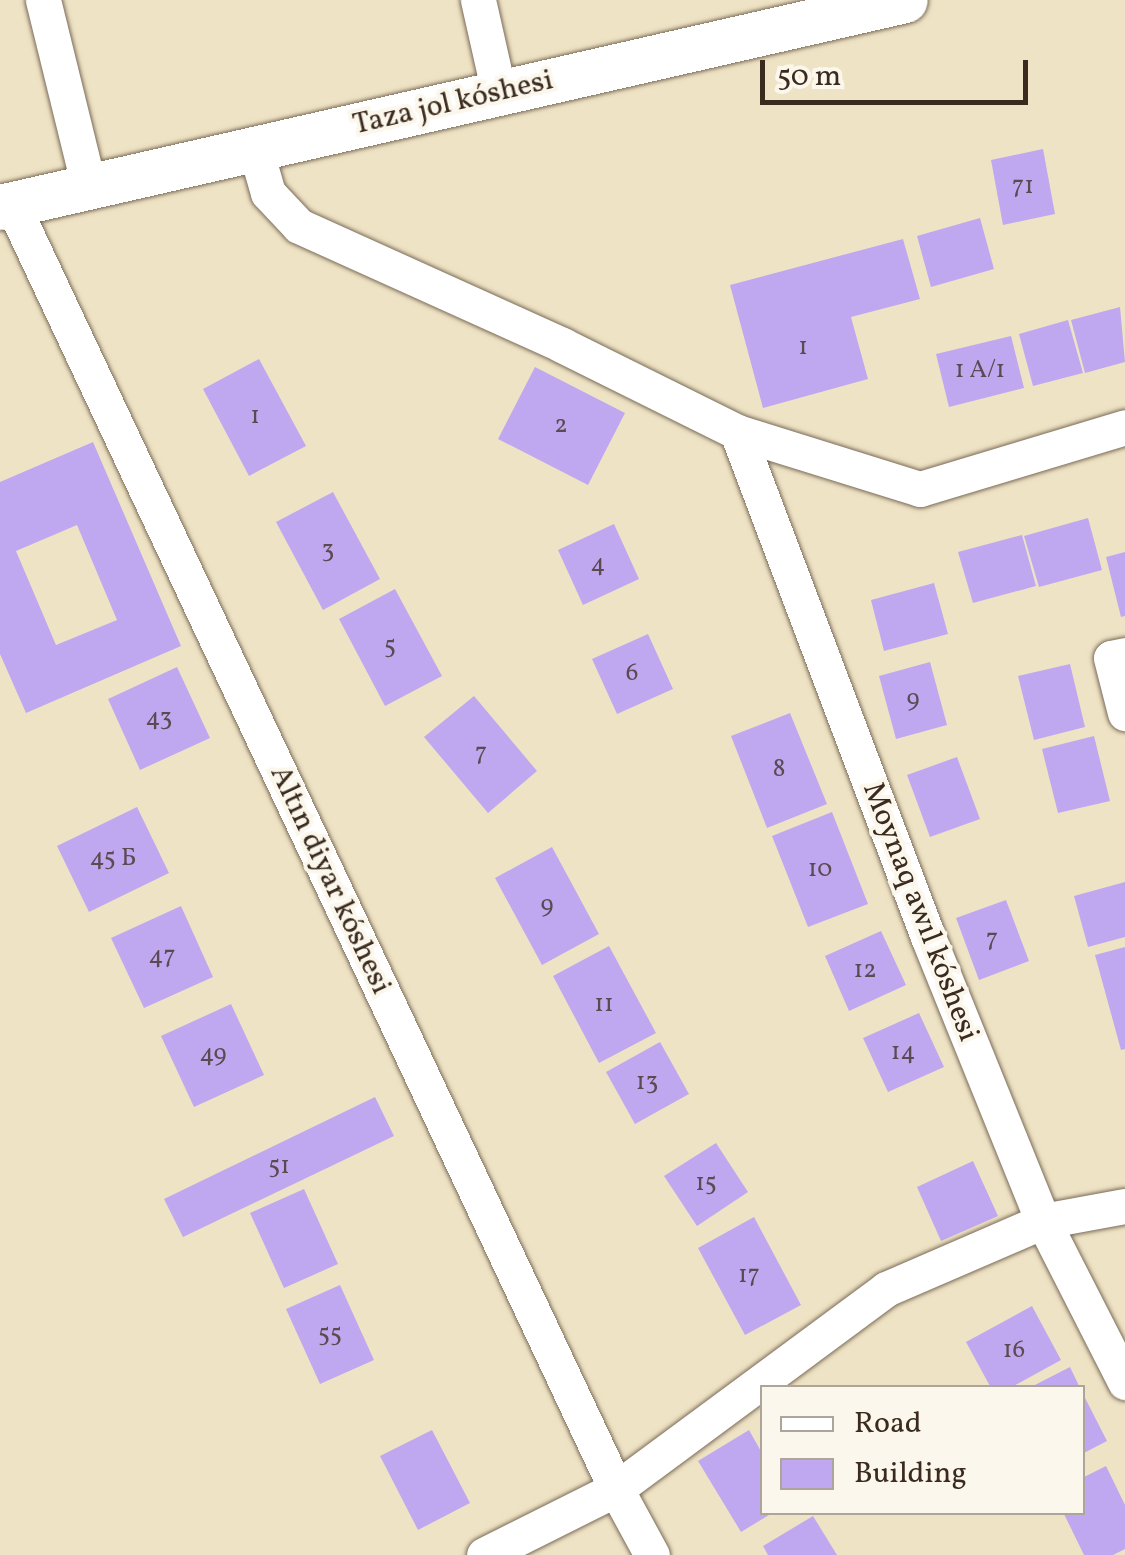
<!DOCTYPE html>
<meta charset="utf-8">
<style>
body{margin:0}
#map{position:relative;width:1125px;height:1555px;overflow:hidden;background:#efe3c5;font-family:Vollkorn,serif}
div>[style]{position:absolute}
.building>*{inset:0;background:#c0a8f0}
.roads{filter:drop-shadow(0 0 2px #7a6b58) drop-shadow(0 0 2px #7a6b58)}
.minor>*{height:35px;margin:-17.5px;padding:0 17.5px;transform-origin:17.5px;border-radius:17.5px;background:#fff}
.major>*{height:45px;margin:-22.5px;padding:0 22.5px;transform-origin:22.5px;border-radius:22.5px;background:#fff}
span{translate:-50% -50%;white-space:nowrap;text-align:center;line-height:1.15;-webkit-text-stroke:8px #fbf7ec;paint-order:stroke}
.number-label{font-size:25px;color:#5c4a52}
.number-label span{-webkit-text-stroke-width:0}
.street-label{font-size:30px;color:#3b2a1e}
.legend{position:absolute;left:760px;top:1385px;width:325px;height:130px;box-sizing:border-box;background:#fbf7ec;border:2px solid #aea59a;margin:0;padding:12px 18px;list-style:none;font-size:30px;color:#3b2a1e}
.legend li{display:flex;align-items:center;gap:20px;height:50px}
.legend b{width:50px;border:2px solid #aea59a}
.scale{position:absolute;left:760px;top:60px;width:268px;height:45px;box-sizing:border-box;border:5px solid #3b2a1e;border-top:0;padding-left:12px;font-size:30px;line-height:35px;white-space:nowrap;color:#3b2a1e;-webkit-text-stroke:8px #fbf7ec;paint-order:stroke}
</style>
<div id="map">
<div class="building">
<i style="clip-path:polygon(1043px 149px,1055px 214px,1003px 225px,991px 160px)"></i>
<i style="clip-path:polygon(980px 218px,994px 269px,931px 287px,917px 236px)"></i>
<i style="clip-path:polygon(903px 239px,920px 299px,851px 317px,868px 379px,763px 408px,730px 285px)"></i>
<i style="clip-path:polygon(1120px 307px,1125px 362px,1085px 373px,1071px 320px)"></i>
<i style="clip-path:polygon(1068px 320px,1083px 373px,1033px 386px,1019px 334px)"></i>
<i style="clip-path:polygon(1011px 336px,1024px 388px,949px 407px,936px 354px)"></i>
<i style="clip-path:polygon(259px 359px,306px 446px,249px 476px,203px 389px)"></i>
<i style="clip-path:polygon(535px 367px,625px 413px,588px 485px,498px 439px)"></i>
<i style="clip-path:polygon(evenodd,93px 442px,181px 646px,26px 713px,0 654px,0 482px,93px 442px,77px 525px,117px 620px,56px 645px,16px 551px,77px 525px)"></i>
<i style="clip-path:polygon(333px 492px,380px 579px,323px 610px,276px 522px)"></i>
<i style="clip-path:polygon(1088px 518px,1102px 570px,1039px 587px,1024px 536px)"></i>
<i style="clip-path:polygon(614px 524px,639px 579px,583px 605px,558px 550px)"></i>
<i style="clip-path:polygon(1022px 535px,1036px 586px,973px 603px,958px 552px)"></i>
<i style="clip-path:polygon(1125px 552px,1125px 616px,1121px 617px,1106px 557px)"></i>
<i style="clip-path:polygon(934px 583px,948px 634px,884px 651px,871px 600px)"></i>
<i style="clip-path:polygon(395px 589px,442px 676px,385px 706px,339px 619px)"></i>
<i style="clip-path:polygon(648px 634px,673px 689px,617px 714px,592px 659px)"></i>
<i style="clip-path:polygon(930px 662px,947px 725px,896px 739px,879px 676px)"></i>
<i style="clip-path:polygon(1070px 664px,1085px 727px,1034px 740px,1018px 676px)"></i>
<i style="clip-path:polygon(177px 667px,210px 738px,140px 770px,108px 699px)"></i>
<i style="clip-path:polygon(474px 696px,537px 771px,488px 813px,424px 737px)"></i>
<i style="clip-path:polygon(790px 713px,827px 804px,767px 828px,731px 736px)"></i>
<i style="clip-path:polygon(1094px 736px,1110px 801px,1058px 813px,1042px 749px)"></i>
<i style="clip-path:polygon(957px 757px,980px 819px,930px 837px,907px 775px)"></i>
<i style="clip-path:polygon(137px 807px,169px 873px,89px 912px,57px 846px)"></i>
<i style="clip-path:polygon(832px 812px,868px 904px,808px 927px,772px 836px)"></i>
<i style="clip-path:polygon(552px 847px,599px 934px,542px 965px,495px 878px)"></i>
<i style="clip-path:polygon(1125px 882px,1125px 937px,1088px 947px,1074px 896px)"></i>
<i style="clip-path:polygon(1006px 900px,1029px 961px,979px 980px,956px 918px)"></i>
<i style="clip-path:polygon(181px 906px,213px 977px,144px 1008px,111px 938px)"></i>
<i style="clip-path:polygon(881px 931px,906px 985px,849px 1011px,825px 956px)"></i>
<i style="clip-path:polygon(609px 946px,656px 1033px,599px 1063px,553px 976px)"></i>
<i style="clip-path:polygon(1125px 947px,1125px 1049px,1121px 1050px,1095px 955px)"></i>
<i style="clip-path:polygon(231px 1004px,264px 1075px,194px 1107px,161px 1036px)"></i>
<i style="clip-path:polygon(919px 1013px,944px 1067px,888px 1092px,863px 1038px)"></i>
<i style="clip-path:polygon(660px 1042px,689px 1094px,635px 1124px,606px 1072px)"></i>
<i style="clip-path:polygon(375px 1097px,394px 1136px,183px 1237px,164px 1199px)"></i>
<i style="clip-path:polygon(716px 1143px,748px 1192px,697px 1226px,664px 1176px)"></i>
<i style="clip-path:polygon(973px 1161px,998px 1216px,941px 1241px,917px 1187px)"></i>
<i style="clip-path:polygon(304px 1189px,338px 1264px,284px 1288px,250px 1213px)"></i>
<i style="clip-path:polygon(754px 1217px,801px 1305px,745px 1335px,698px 1248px)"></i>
<i style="clip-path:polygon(340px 1285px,374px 1360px,320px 1384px,286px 1309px)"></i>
<i style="clip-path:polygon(1032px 1306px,1061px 1360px,1010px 1388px,991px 1388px,966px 1342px)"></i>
<i style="clip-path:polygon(1070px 1367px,1080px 1388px,1029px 1388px)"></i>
<i style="clip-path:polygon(1082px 1392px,1107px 1441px,1082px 1454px)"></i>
<i style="clip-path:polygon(432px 1430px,470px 1503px,418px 1530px,380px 1456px)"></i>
<i style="clip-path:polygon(749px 1430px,762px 1453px,762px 1512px,774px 1512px,741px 1532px,698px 1461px)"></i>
<i style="clip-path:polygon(1106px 1466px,1125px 1505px,1125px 1549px,1113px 1555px,1084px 1555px,1063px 1512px,1082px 1512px,1082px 1478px)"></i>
<i style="clip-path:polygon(813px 1516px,837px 1555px,768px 1555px,763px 1546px)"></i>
</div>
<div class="roads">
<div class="minor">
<i style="left:43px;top:0;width:193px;rotate:76.2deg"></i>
<i style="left:478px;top:0;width:95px;rotate:77.3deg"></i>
<i style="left:255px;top:148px;width:47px;rotate:73.9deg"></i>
<i style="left:268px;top:193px;width:45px;rotate:46.8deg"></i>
<i style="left:299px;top:226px;width:289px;rotate:24.3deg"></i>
<i style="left:562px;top:345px;width:195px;rotate:26.4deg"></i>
<i style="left:737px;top:432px;width:192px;rotate:17.3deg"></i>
<i style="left:920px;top:489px;width:214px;rotate:-16.8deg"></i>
<i style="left:12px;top:204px;width:1420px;rotate:64.82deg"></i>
<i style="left:616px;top:1489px;width:75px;rotate:61.4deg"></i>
<i style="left:737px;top:432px;width:540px;rotate:69.28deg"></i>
<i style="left:928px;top:937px;width:306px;rotate:68deg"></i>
<i style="left:1043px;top:1221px;width:181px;rotate:63deg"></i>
<i style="left:1125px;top:655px;width:14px;rotate:168deg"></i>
<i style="left:1111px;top:658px;width:57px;rotate:75.7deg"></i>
<i style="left:484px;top:1555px;width:148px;rotate:-26.6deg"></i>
<i style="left:616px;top:1489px;width:336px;rotate:-36.5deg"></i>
<i style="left:886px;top:1289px;width:171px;rotate:-23.4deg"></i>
<i style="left:1043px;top:1221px;width:83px;rotate:-10.4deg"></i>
</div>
<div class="major">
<i style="left:0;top:207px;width:928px;rotate:-12.88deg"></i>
</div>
</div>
<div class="number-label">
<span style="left:1023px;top:187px">71</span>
<span style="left:803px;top:348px">1</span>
<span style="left:980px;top:371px">1 А/1</span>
<span style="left:255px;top:417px">1</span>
<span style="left:561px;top:426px">2</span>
<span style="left:328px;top:551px">3</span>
<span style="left:598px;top:565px">4</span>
<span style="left:390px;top:647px">5</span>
<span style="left:632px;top:674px">6</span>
<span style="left:913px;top:700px">9</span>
<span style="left:159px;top:719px">43</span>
<span style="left:481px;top:754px">7</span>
<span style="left:779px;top:770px">8</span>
<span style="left:113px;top:859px">45 Б</span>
<span style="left:820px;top:870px">10</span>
<span style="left:547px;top:906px">9</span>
<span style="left:992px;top:940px">7</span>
<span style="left:162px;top:957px">47</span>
<span style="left:865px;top:971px">12</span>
<span style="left:604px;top:1005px">11</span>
<span style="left:903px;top:1053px">14</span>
<span style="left:213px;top:1055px">49</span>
<span style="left:647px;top:1083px">13</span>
<span style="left:279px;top:1167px">51</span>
<span style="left:706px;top:1184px">15</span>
<span style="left:749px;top:1276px">17</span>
<span style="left:330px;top:1335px">55</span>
<span style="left:1014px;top:1351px">16</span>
</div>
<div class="street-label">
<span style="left:453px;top:103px;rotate:-13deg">Taza jol kóshesi</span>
<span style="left:330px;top:880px;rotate:65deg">Altın diyar kóshesi</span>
<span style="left:920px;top:912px;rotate:69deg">Moynaq awıl kóshesi</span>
</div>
<ul class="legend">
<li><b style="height:12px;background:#fff"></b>Road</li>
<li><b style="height:28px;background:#c0a8f0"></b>Building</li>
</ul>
<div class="scale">50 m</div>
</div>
